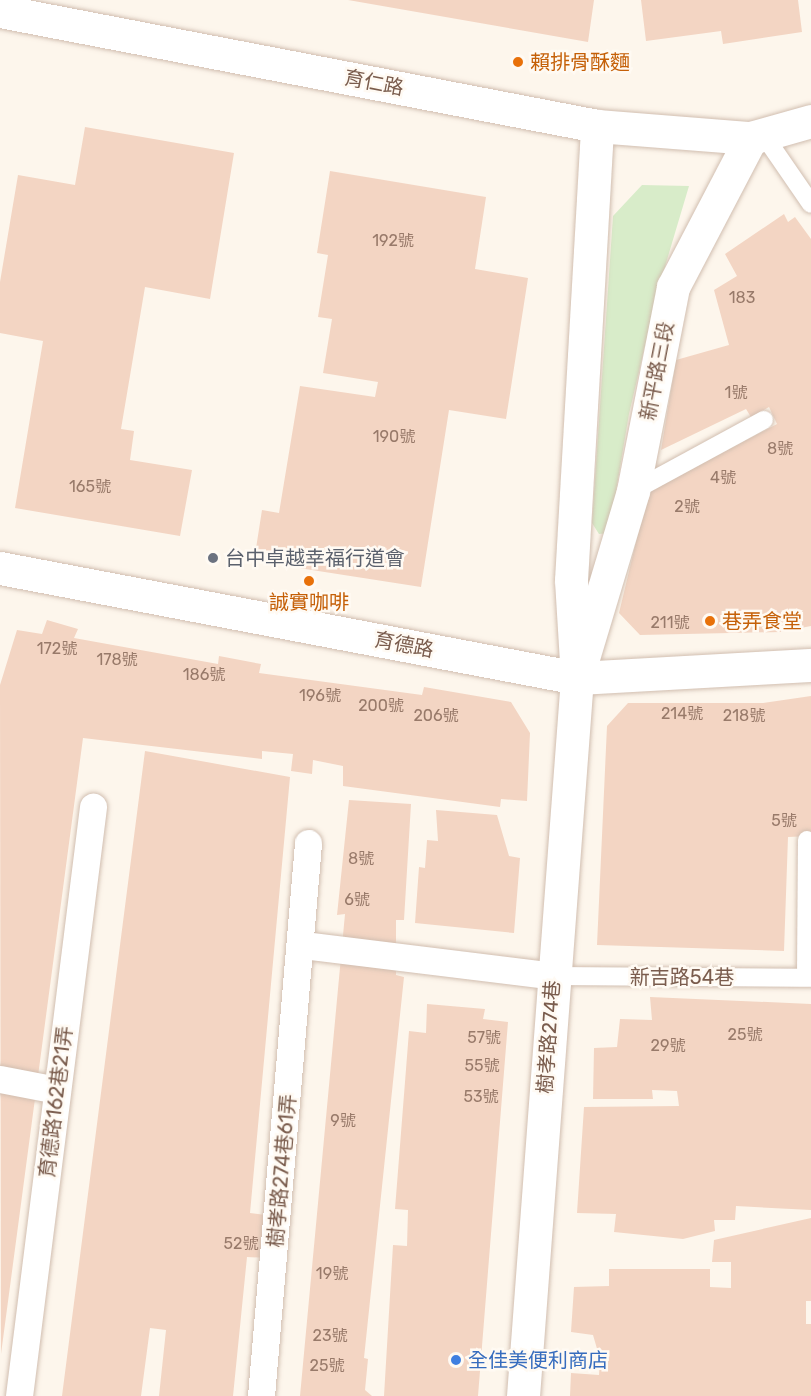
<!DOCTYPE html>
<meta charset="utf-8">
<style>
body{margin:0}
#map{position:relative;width:811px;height:1396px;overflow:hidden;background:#fdf6ec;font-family:Rubik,"Noto Sans TC",sans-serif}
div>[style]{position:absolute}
.green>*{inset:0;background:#d8ecc9}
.building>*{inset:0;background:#f3d5c3}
.roads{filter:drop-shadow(0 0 2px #d1beb0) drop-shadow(0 0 2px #d1beb0)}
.service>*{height:18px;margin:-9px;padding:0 9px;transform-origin:9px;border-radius:9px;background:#fff}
.pedestrian>*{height:27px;margin:-13.5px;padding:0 13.5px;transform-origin:13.5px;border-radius:13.5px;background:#fff}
.minor>*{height:33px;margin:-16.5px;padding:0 16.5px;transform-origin:16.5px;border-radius:16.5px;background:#fff}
.dots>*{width:16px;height:16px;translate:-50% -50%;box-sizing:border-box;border:3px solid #fffaf3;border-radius:50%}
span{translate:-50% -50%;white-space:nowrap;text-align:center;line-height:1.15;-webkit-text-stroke:5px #fffaf3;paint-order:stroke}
.number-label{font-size:16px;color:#987a6a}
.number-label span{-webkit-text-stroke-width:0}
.food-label{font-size:20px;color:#c56008}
.left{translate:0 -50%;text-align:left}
.street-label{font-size:20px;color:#7a5c4d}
.worship-label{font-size:20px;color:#5b616d}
.shop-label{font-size:20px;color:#366cbe}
</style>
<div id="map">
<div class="green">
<i style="clip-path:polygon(642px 185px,689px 186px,658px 290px,629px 414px,609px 533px,599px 534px,592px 523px,613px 216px)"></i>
</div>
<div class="building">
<i style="clip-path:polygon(348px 0,594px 0,588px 42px)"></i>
<i style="clip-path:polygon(641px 0,798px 0,802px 32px,723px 44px,721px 31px,646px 41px)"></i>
<i style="clip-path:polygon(85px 127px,234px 153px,210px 299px,145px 287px,121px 429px,134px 431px,130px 460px,192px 470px,180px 536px,15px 508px,43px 341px,0 333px,0 282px,18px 175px,75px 185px)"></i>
<i style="clip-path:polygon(330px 171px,486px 197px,475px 269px,528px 278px,506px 419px,449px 410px,421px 587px,254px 561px,262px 510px,279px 513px,300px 386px,375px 397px,378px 382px,323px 373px,332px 319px,318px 317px,328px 255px,317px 253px)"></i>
<i style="clip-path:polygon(784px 214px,788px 222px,795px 217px,811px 239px,811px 626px,780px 632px,640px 635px,619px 613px,648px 492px,777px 424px,769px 407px,751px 417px,746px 409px,661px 450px,676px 360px,729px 345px,714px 290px,737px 276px,725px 254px)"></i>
<i style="clip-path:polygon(47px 620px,78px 629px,74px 638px,218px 664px,219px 656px,261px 664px,259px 673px,422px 695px,424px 687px,511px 702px,530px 733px,527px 801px,501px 799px,500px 807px,343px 786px,343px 766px,313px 760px,312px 774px,291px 771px,293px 754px,262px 751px,262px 759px,83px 738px,1px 1354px,0 685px,17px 630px,42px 634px)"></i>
<i style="clip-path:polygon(811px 696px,811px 836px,788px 837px,784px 951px,597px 945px,607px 726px,628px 703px,763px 703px)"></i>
<i style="clip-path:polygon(145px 751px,290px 777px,250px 1213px,273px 1216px,269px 1258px,247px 1257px,233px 1396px,159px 1396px,166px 1330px,150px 1328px,141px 1396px,62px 1396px)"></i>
<i style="clip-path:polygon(349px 800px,411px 804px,404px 920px,396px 920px,396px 975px,404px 977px,364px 1358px,368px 1359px,365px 1390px,372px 1396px,300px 1396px,345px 914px,337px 915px)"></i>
<i style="clip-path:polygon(436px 810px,497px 815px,509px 856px,520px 858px,514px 933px,415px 923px,419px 867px,425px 868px,427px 840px,438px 841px)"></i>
<i style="clip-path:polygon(650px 997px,811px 1004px,811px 1210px,736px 1206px,735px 1220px,714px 1220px,715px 1231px,683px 1239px,614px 1232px,616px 1214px,577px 1213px,584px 1107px,679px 1106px,677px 1091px,652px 1090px,653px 1099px,593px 1099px,594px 1048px,617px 1047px,620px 1019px,652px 1020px)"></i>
<i style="clip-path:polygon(427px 1004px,485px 1009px,483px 1019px,508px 1022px,478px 1396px,384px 1396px,393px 1245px,407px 1246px,408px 1210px,395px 1209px,409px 1031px,426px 1033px)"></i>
<i style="clip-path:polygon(811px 1218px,811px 1301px,806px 1301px,806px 1324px,811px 1324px,811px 1396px,570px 1396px,571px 1373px,599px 1375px,600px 1359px,593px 1335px,571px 1332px,574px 1287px,609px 1286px,609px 1269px,710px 1269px,710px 1287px,731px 1288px,731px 1262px,712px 1262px,714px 1240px)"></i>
</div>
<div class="roads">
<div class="service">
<i style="left:765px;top:137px;width:81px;rotate:55.5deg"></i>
<i style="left:633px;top:491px;width:149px;rotate:-28.5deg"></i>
<i style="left:554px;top:976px;width:257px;rotate:0.4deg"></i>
<i style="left:806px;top:977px;width:137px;rotate:-89.6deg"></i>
</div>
<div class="pedestrian">
<i style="left:303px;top:945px;width:253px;rotate:7deg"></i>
<i style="left:0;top:1079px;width:58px;rotate:10.9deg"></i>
<i style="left:19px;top:1396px;width:594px;rotate:-82.84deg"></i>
<i style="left:261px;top:1396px;width:555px;rotate:-85.14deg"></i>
</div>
<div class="minor">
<i style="left:0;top:11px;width:608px;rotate:10.9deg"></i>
<i style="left:597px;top:126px;width:154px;rotate:4.5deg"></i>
<i style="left:751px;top:138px;width:62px;rotate:-15.8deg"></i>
<i style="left:0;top:568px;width:587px;rotate:10.79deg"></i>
<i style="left:577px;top:678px;width:234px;rotate:-3.2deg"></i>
<i style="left:583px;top:658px;width:174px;rotate:-73.3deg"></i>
<i style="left:633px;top:491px;width:208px;rotate:-78.9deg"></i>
<i style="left:673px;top:287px;width:168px;rotate:-62.4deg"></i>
<i style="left:523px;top:1396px;width:720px;rotate:-85.7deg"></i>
<i style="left:577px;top:678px;width:98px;rotate:-93.5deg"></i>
<i style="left:571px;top:580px;width:455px;rotate:-86.7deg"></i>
</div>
</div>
<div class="dots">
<i style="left:518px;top:62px;background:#e8710a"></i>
<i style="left:213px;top:558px;background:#6b7280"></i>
<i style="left:309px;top:581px;background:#e8710a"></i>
<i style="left:710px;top:621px;background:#e8710a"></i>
<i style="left:456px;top:1360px;background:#3f7fe0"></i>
</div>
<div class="number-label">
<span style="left:393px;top:241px">192號</span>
<span style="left:742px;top:298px">183</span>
<span style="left:736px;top:393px">1號</span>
<span style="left:394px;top:437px">190號</span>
<span style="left:780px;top:449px">8號</span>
<span style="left:723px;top:478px">4號</span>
<span style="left:90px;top:487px">165號</span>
<span style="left:687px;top:507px">2號</span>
<span style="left:670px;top:623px">211號</span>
<span style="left:57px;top:649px">172號</span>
<span style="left:117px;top:660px">178號</span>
<span style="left:204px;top:675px">186號</span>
<span style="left:320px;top:696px">196號</span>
<span style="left:381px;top:706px">200號</span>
<span style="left:682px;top:714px">214號</span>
<span style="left:436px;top:716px">206號</span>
<span style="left:744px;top:716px">218號</span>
<span style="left:784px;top:821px">5號</span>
<span style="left:361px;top:859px">8號</span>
<span style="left:357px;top:900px">6號</span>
<span style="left:745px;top:1035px">25號</span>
<span style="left:484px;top:1038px">57號</span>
<span style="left:668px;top:1046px">29號</span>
<span style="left:482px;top:1066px">55號</span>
<span style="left:481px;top:1097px">53號</span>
<span style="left:343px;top:1121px">9號</span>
<span style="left:241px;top:1244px">52號</span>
<span style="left:332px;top:1274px">19號</span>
<span style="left:330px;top:1336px">23號</span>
<span style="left:327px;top:1366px">25號</span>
</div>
<div class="food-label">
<span class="left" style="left:530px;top:62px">賴排骨酥麵</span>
<span style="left:309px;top:602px">誠實咖啡</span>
<span class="left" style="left:722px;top:621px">巷弄食堂</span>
</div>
<div class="street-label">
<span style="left:374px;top:83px;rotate:11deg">育仁路</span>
<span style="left:657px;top:371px;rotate:-79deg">新平路三段</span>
<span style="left:404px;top:645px;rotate:11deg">育德路</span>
<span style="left:682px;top:977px">新吉路54巷</span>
<span style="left:549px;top:1037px;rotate:-86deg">樹孝路274巷</span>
<span style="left:56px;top:1102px;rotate:-83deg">育德路162巷21弄</span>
<span style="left:282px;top:1171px;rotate:-85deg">樹孝路274巷61弄</span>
</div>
<div class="worship-label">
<span class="left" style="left:225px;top:558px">台中卓越幸福行道會</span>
</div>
<div class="shop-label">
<span class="left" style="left:468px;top:1360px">全佳美便利商店</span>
</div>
</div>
